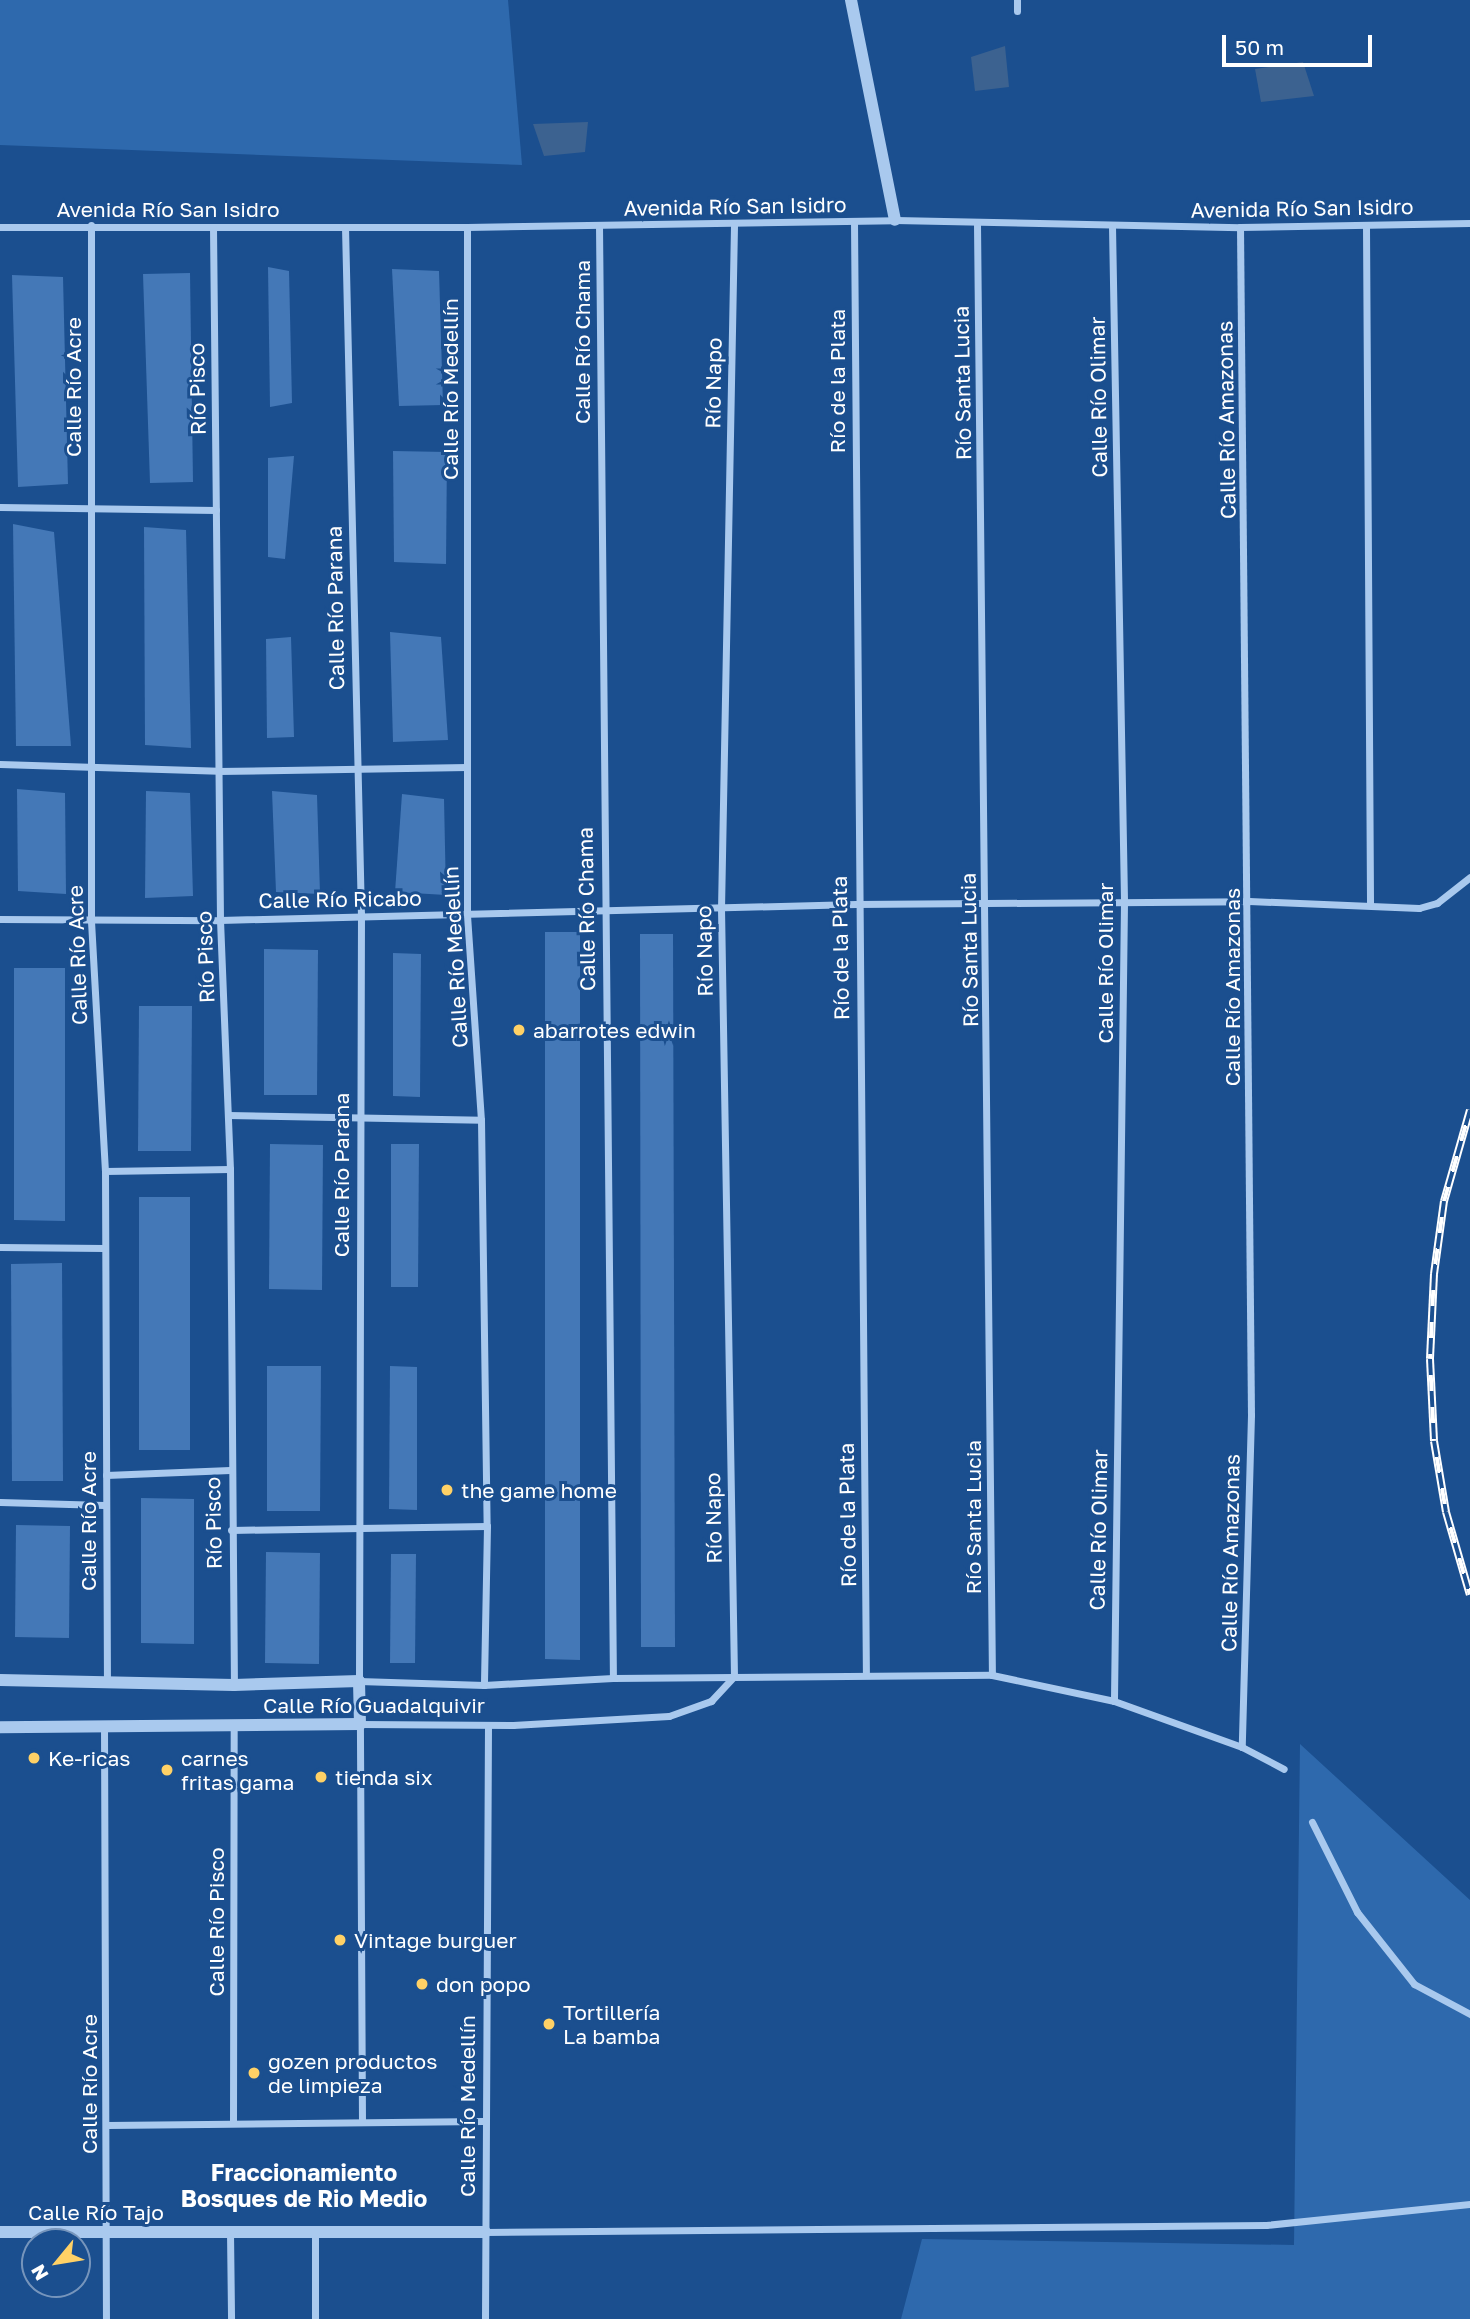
<!DOCTYPE html>
<meta charset="utf-8">
<style>
body{margin:0}
#map{position:relative;width:1470px;height:2319px;overflow:hidden;background:#1b4f8f;font-family:"Golos Text",sans-serif}
div>[style]{position:absolute}
.green>*{inset:0;background:#2e69ad}
.water>*{inset:0;background:#3c6290}
.building>*{inset:0;background:#4478b7}
.minor>*{height:7px;margin:-3.5px;padding:0 3.5px;transform-origin:3.5px;border-radius:3.5px;background:#a9c9ee}
.tertiary>*{height:12px;margin:-6px;padding:0 6px;transform-origin:6px;border-radius:6px;background:#a9c9ee}
.rail>*{height:8px;margin-top:-4px;transform-origin:0;background:repeating-linear-gradient(90deg,#1b4f8f 0 16px,#fff 0 32px);box-sizing:border-box;border-block:2px solid #fff}
.dots>*{width:19px;height:19px;translate:-50% -50%;box-sizing:border-box;border:4px solid #1b4f8f;border-radius:50%}
span{translate:-50% -50%;white-space:nowrap;text-align:center;line-height:1.15;-webkit-text-stroke:6px #1b4f8f;paint-order:stroke}
.street-label{font-size:21px;color:#fff}
.poi-label{font-size:21px;color:#fff}
.left{translate:0 -50%;text-align:left}
.neighbourhood-label{font-size:23px;color:#fff;font-weight:700}
.north{position:absolute;left:21px;top:2228px;width:70px;height:70px;box-sizing:border-box;background:#1b4f8f;border:2px solid #7695bc;border-radius:50%;rotate:240deg;font-size:19px;font-weight:700;line-height:28px;text-align:center;color:#fff}
.north::after{content:'';display:block;margin:auto;width:24px;height:32px;background:#ffd166;clip-path:polygon(50% 0,100% 100%,50% 72%,0 100%)}
.scale{position:absolute;left:1222px;top:35px;width:150px;height:32px;box-sizing:border-box;border:4px solid #fff;border-top:0;padding-left:9px;font-size:21px;line-height:24px;white-space:nowrap;color:#fff;-webkit-text-stroke:5px #1b4f8f;paint-order:stroke}
</style>
<div id="map">
<div class="green">
<i style="clip-path:polygon(0 0,508px 0,522px 165px,0 145px)"></i>
<i style="clip-path:polygon(1300px 1744px,1470px 1900px,1470px 2319px,901px 2319px,922px 2239px,1294px 2245px)"></i>
</div>
<div class="water">
<i style="clip-path:polygon(1005px 46px,1009px 87px,975px 91px,971px 57px)"></i>
<i style="clip-path:polygon(1303px 62px,1314px 96px,1261px 102px,1255px 69px)"></i>
<i style="clip-path:polygon(588px 122px,585px 152px,544px 156px,533px 124px)"></i>
</div>
<div class="building">
<i style="clip-path:polygon(268px 267px,289px 271px,292px 403px,270px 407px)"></i>
<i style="clip-path:polygon(392px 269px,439px 271px,443px 405px,399px 406px)"></i>
<i style="clip-path:polygon(190px 273px,193px 482px,150px 483px,143px 274px)"></i>
<i style="clip-path:polygon(12px 275px,63px 277px,68px 484px,18px 487px)"></i>
<i style="clip-path:polygon(393px 451px,447px 452px,446px 564px,394px 562px)"></i>
<i style="clip-path:polygon(294px 456px,285px 559px,268px 557px,268px 458px)"></i>
<i style="clip-path:polygon(13px 524px,54px 532px,71px 746px,16px 746px)"></i>
<i style="clip-path:polygon(144px 527px,186px 530px,191px 748px,145px 745px)"></i>
<i style="clip-path:polygon(390px 632px,441px 637px,448px 740px,393px 742px)"></i>
<i style="clip-path:polygon(291px 637px,294px 737px,267px 738px,266px 639px)"></i>
<i style="clip-path:polygon(17px 789px,65px 793px,66px 894px,18px 891px)"></i>
<i style="clip-path:polygon(146px 791px,190px 793px,193px 896px,145px 898px)"></i>
<i style="clip-path:polygon(272px 791px,317px 795px,320px 894px,276px 892px)"></i>
<i style="clip-path:polygon(402px 794px,444px 799px,446px 895px,395px 892px)"></i>
<i style="clip-path:polygon(545px 932px,580px 932px,580px 1660px,545px 1659px)"></i>
<i style="clip-path:polygon(640px 934px,673px 934px,675px 1647px,641px 1647px)"></i>
<i style="clip-path:polygon(264px 949px,318px 950px,317px 1095px,264px 1095px)"></i>
<i style="clip-path:polygon(393px 953px,421px 954px,420px 1097px,393px 1096px)"></i>
<i style="clip-path:polygon(14px 968px,65px 968px,65px 1221px,14px 1220px)"></i>
<i style="clip-path:polygon(139px 1006px,192px 1006px,191px 1151px,138px 1151px)"></i>
<i style="clip-path:polygon(270px 1144px,323px 1145px,322px 1290px,269px 1289px)"></i>
<i style="clip-path:polygon(391px 1144px,419px 1144px,418px 1287px,391px 1287px)"></i>
<i style="clip-path:polygon(139px 1197px,190px 1197px,190px 1450px,139px 1450px)"></i>
<i style="clip-path:polygon(62px 1263px,63px 1481px,12px 1481px,11px 1264px)"></i>
<i style="clip-path:polygon(267px 1366px,321px 1366px,320px 1511px,267px 1511px)"></i>
<i style="clip-path:polygon(390px 1366px,417px 1367px,417px 1510px,389px 1509px)"></i>
<i style="clip-path:polygon(141px 1498px,194px 1499px,194px 1644px,141px 1643px)"></i>
<i style="clip-path:polygon(16px 1525px,70px 1526px,69px 1638px,15px 1637px)"></i>
<i style="clip-path:polygon(266px 1552px,320px 1553px,319px 1664px,265px 1663px)"></i>
<i style="clip-path:polygon(391px 1554px,416px 1554px,415px 1663px,390px 1663px)"></i>
</div>
<div class="minor">
<i style="left:1017px;top:0;width:11px;rotate:90deg"></i>
<i style="left:854px;top:222px;width:1452px;rotate:89.53deg"></i>
<i style="left:977px;top:224px;width:1451px;rotate:89.41deg"></i>
<i style="left:91px;top:225px;width:696px;rotate:90deg"></i>
<i style="left:91px;top:921px;width:250px;rotate:86.8deg"></i>
<i style="left:105px;top:1171px;width:512px;rotate:89.78deg"></i>
<i style="left:599px;top:225px;width:1453px;rotate:89.45deg"></i>
<i style="left:1112px;top:226px;width:677px;rotate:88.98deg"></i>
<i style="left:1124px;top:903px;width:798px;rotate:90.72deg"></i>
<i style="left:1366px;top:226px;width:678px;rotate:89.66deg"></i>
<i style="left:0;top:227px;width:467px"></i>
<i style="left:467px;top:227px;width:428px;rotate:-0.9deg"></i>
<i style="left:895px;top:220px;width:345px;rotate:1.2deg"></i>
<i style="left:1240px;top:227px;width:230px;rotate:-1deg"></i>
<i style="left:213px;top:227px;width:693px;rotate:89.42deg"></i>
<i style="left:220px;top:920px;width:249px;rotate:87.7deg"></i>
<i style="left:230px;top:1169px;width:516px;rotate:89.56deg"></i>
<i style="left:345px;top:227px;width:687px;rotate:88.67deg"></i>
<i style="left:361px;top:914px;width:767px;rotate:90.15deg"></i>
<i style="left:359px;top:1681px;width:125px;rotate:1.8deg"></i>
<i style="left:484px;top:1685px;width:129px;rotate:-3.1deg"></i>
<i style="left:613px;top:1678px;width:379px;rotate:-0.5deg"></i>
<i style="left:992px;top:1675px;width:125px;rotate:12deg"></i>
<i style="left:1114px;top:1701px;width:136px;rotate:19.8deg"></i>
<i style="left:1242px;top:1747px;width:47px;rotate:27.6deg"></i>
<i style="left:467px;top:227px;width:688px;rotate:90deg"></i>
<i style="left:467px;top:915px;width:205px;rotate:86.1deg"></i>
<i style="left:481px;top:1120px;width:406px;rotate:89.2deg"></i>
<i style="left:487px;top:1526px;width:159px;rotate:91.1deg"></i>
<i style="left:1240px;top:227px;width:1188px;rotate:89.47deg"></i>
<i style="left:1251px;top:1415px;width:332px;rotate:91.6deg"></i>
<i style="left:0;top:507px;width:216px;rotate:0.8deg"></i>
<i style="left:0;top:764px;width:218px;rotate:1.8deg"></i>
<i style="left:218px;top:771px;width:249px;rotate:-0.9deg"></i>
<i style="left:0;top:919px;width:220px;rotate:0.3deg"></i>
<i style="left:220px;top:920px;width:636px;rotate:-1.44deg"></i>
<i style="left:856px;top:904px;width:393px;rotate:-0.4deg"></i>
<i style="left:1249px;top:901px;width:170px;rotate:2.4deg"></i>
<i style="left:1419px;top:908px;width:19px;rotate:-16deg"></i>
<i style="left:1437px;top:903px;width:42px;rotate:-38.2deg"></i>
<i style="left:228px;top:1115px;width:253px;rotate:1.1deg"></i>
<i style="left:105px;top:1171px;width:125px;rotate:-0.9deg"></i>
<i style="left:0;top:1247px;width:104px;rotate:0.6deg"></i>
<i style="left:106px;top:1475px;width:124px;rotate:-2.3deg"></i>
<i style="left:0;top:1502px;width:104px;rotate:1.7deg"></i>
<i style="left:231px;top:1530px;width:256px;rotate:-0.9deg"></i>
<i style="left:104px;top:1725px;width:594px;rotate:89.81deg"></i>
<i style="left:1312px;top:1822px;width:101px;rotate:63.4deg"></i>
<i style="left:1357px;top:1912px;width:92px;rotate:51.6deg"></i>
<i style="left:1414px;top:1984px;width:64px;rotate:28.2deg"></i>
<i style="left:233px;top:2122px;width:398px;rotate:-89.9deg"></i>
<i style="left:362px;top:2122px;width:398px;rotate:-90.3deg"></i>
<i style="left:360px;top:1724px;width:153px;rotate:0.4deg"></i>
<i style="left:513px;top:1725px;width:156px;rotate:-3.3deg"></i>
<i style="left:669px;top:1716px;width:45px;rotate:-19.7deg"></i>
<i style="left:711px;top:1701px;width:34px;rotate:-47deg"></i>
<i style="left:734px;top:1676px;width:767px;rotate:-90.97deg"></i>
<i style="left:721px;top:909px;width:684px;rotate:-88.91deg"></i>
<i style="left:107px;top:2125px;width:376px;rotate:-0.6deg"></i>
<i style="left:230px;top:2232px;width:87px;rotate:89.3deg"></i>
<i style="left:485px;top:2232px;width:781px;rotate:-0.51deg"></i>
<i style="left:1266px;top:2225px;width:205px;rotate:-5.9deg"></i>
<i style="left:315px;top:2233px;width:86px;rotate:90deg"></i>
<i style="left:485px;top:2319px;width:594px;rotate:-89.71deg"></i>
</div>
<div class="tertiary">
<i style="left:851px;top:0;width:224px;rotate:78.7deg"></i>
<i style="left:0;top:1680px;width:234px;rotate:1.2deg"></i>
<i style="left:234px;top:1685px;width:125px;rotate:-1.8deg"></i>
<i style="left:359px;top:1681px;width:43px;rotate:88.7deg"></i>
<i style="left:360px;top:1724px;width:360px;rotate:179.5deg"></i>
<i style="left:0;top:2232px;width:485px"></i>
</div>
<div class="rail">
<i style="left:1470px;top:1110px;width:95px;rotate:105.9deg"></i>
<i style="left:1444px;top:1201px;width:74px;rotate:97.8deg"></i>
<i style="left:1434px;top:1274px;width:85px;rotate:92.7deg"></i>
<i style="left:1430px;top:1359px;width:82px;rotate:87.2deg"></i>
<i style="left:1434px;top:1441px;width:72px;rotate:80.4deg"></i>
<i style="left:1446px;top:1512px;width:86px;rotate:73.9deg"></i>
</div>
<div class="dots">
<i style="left:519px;top:1030px;background:#ffd166"></i>
<i style="left:447px;top:1490px;background:#ffd166"></i>
<i style="left:34px;top:1758px;background:#ffd166"></i>
<i style="left:167px;top:1770px;background:#ffd166"></i>
<i style="left:321px;top:1777px;background:#ffd166"></i>
<i style="left:340px;top:1940px;background:#ffd166"></i>
<i style="left:422px;top:1984px;background:#ffd166"></i>
<i style="left:549px;top:2024px;background:#ffd166"></i>
<i style="left:254px;top:2073px;background:#ffd166"></i>
</div>
<div class="street-label">
<span style="left:735px;top:206px;rotate:-1deg">Avenida Río San Isidro</span>
<span style="left:1302px;top:208px;rotate:-1deg">Avenida Río San Isidro</span>
<span style="left:168px;top:209px">Avenida Río San Isidro</span>
<span style="left:582px;top:342px;rotate:-90deg">Calle Río Chama</span>
<span style="left:837px;top:381px;rotate:-90deg">Río de la Plata</span>
<span style="left:713px;top:383px;rotate:-89deg">Río Napo</span>
<span style="left:962px;top:383px;rotate:-91deg">Río Santa Lucia</span>
<span style="left:73px;top:387px;rotate:-90deg">Calle Río Acre</span>
<span style="left:197px;top:389px;rotate:-91deg">Río Pisco</span>
<span style="left:450px;top:389px;rotate:-90deg">Calle Río Medellín</span>
<span style="left:1098px;top:397px;rotate:-91deg">Calle Río Olimar</span>
<span style="left:1226px;top:420px;rotate:-91deg">Calle Río Amazonas</span>
<span style="left:335px;top:608px;rotate:-91deg">Calle Río Parana</span>
<span style="left:340px;top:899px;rotate:-1deg">Calle Río Ricabo</span>
<span style="left:586px;top:909px;rotate:-91deg">Calle Río Chama</span>
<span style="left:840px;top:948px;rotate:-91deg">Río de la Plata</span>
<span style="left:969px;top:950px;rotate:-91deg">Río Santa Lucia</span>
<span style="left:704px;top:951px;rotate:-91deg">Río Napo</span>
<span style="left:77px;top:955px;rotate:-92deg">Calle Río Acre</span>
<span style="left:205px;top:957px;rotate:-92deg">Río Pisco</span>
<span style="left:455px;top:957px;rotate:-93deg">Calle Río Medellín</span>
<span style="left:1105px;top:963px;rotate:-90deg">Calle Río Olimar</span>
<span style="left:1232px;top:987px;rotate:-90deg">Calle Río Amazonas</span>
<span style="left:341px;top:1175px;rotate:-90deg">Calle Río Parana</span>
<span style="left:847px;top:1515px;rotate:-91deg">Río de la Plata</span>
<span style="left:973px;top:1517px;rotate:-90deg">Río Santa Lucia</span>
<span style="left:713px;top:1518px;rotate:-91deg">Río Napo</span>
<span style="left:88px;top:1521px;rotate:-90deg">Calle Río Acre</span>
<span style="left:213px;top:1523px;rotate:-91deg">Río Pisco</span>
<span style="left:1098px;top:1530px;rotate:-89deg">Calle Río Olimar</span>
<span style="left:1230px;top:1553px;rotate:-89deg">Calle Río Amazonas</span>
<span style="left:374px;top:1705px">Calle Río Guadalquivir</span>
<span style="left:216px;top:1922px;rotate:-90deg">Calle Río Pisco</span>
<span style="left:89px;top:2084px;rotate:-90deg">Calle Río Acre</span>
<span style="left:467px;top:2106px;rotate:-90deg">Calle Río Medellín</span>
<span style="left:96px;top:2212px">Calle Río Tajo</span>
</div>
<div class="poi-label">
<span class="left" style="left:533px;top:1030px">abarrotes edwin</span>
<span class="left" style="left:461px;top:1490px">the game home</span>
<span class="left" style="left:48px;top:1758px">Ke-ricas</span>
<span class="left" style="left:181px;top:1770px">carnes<br>fritas gama</span>
<span class="left" style="left:335px;top:1777px">tienda six</span>
<span class="left" style="left:354px;top:1940px">Vintage burguer</span>
<span class="left" style="left:436px;top:1984px">don popo</span>
<span class="left" style="left:563px;top:2024px">Tortillería<br>La bamba</span>
<span class="left" style="left:268px;top:2073px">gozen productos<br>de limpieza</span>
</div>
<div class="neighbourhood-label">
<span style="left:304px;top:2185px">Fraccionamiento<br>Bosques de Rio Medio</span>
</div>
<div class="north">N</div>
<div class="scale">50 m</div>
</div>
